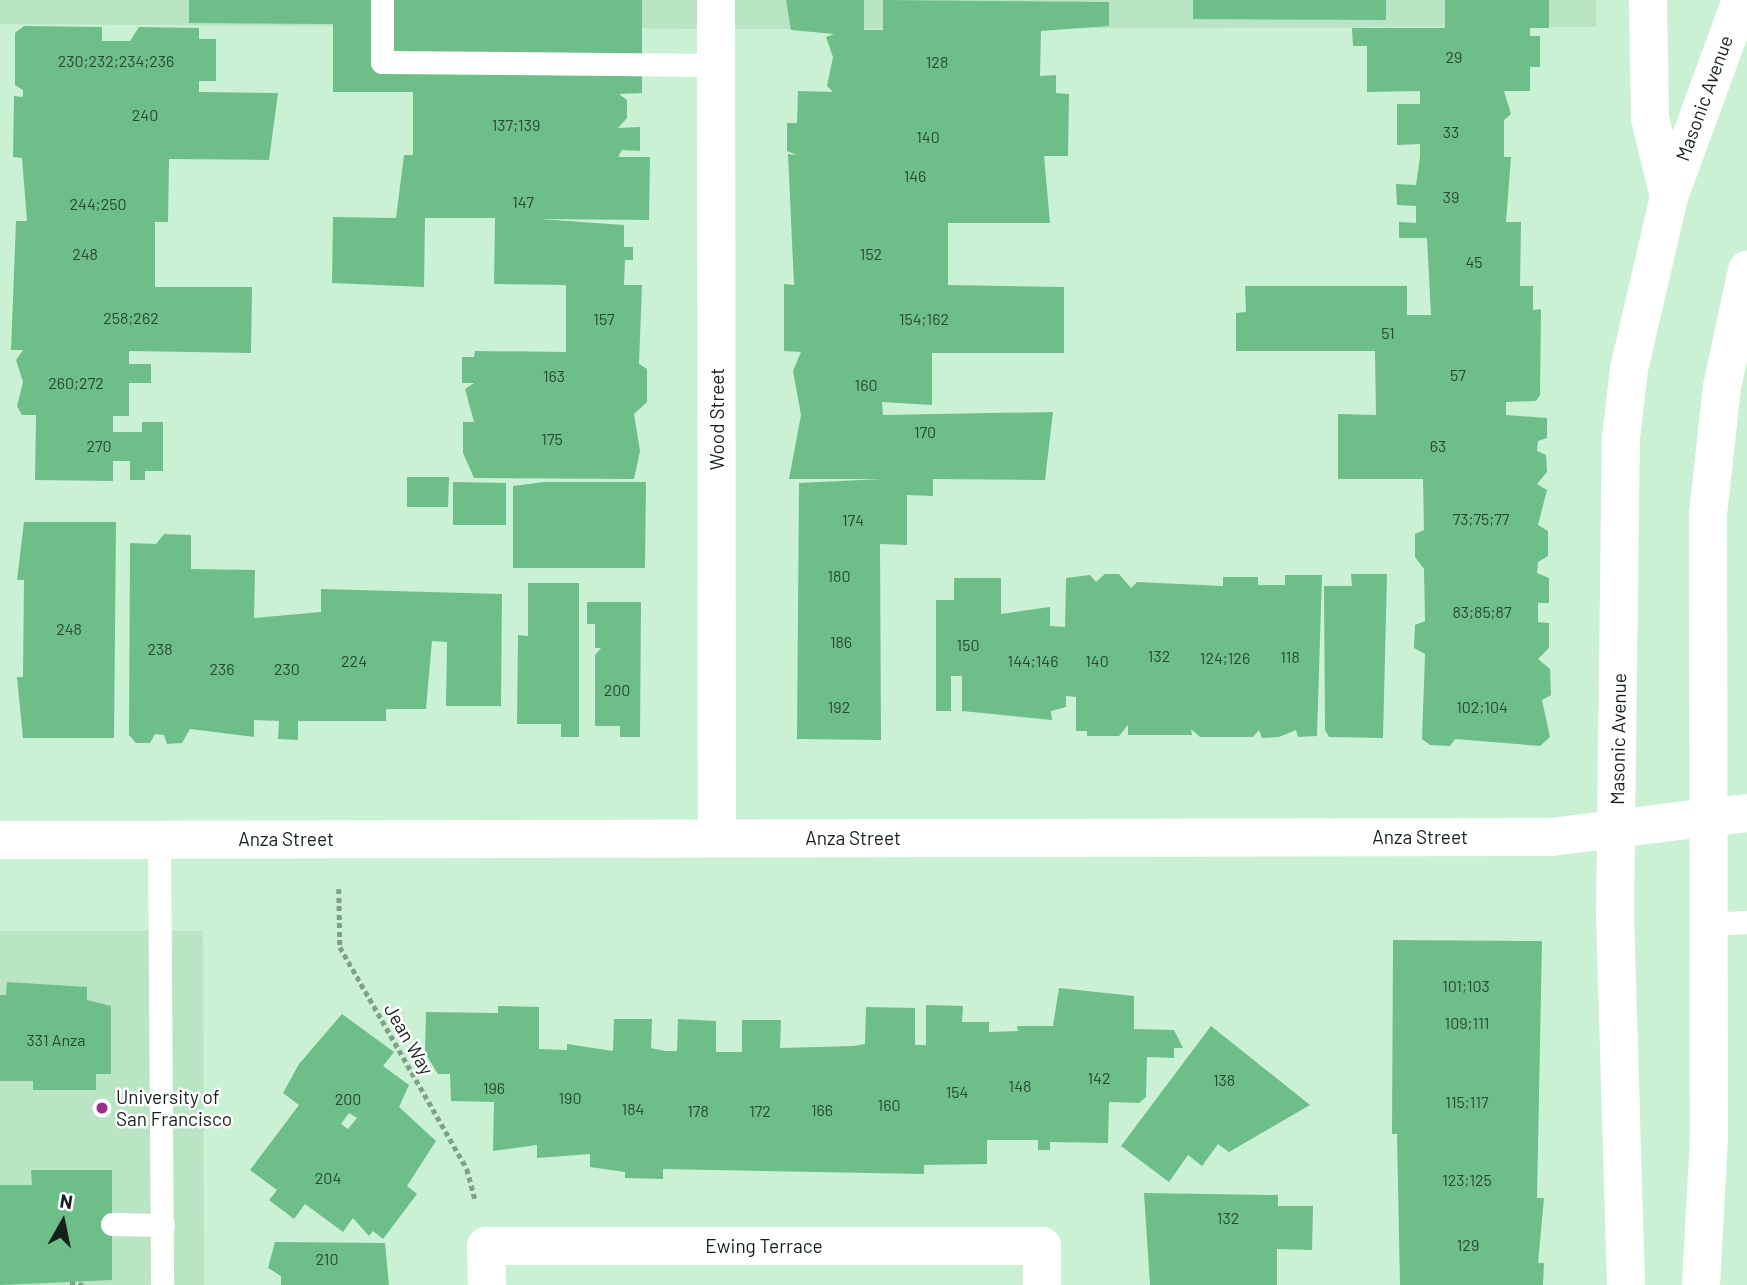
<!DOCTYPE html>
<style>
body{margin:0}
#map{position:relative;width:1747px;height:1285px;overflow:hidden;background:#cbf1d5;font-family:Barlow,sans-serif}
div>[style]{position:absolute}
.built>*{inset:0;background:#b9e5c5}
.building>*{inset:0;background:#6dbe89}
.path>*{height:4.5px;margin-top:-2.25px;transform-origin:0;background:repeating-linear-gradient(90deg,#829f8a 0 5px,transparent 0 8.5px)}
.service>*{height:23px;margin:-11.5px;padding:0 11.5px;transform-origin:11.5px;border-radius:11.5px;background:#fff}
.minor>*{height:38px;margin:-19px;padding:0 19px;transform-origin:19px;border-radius:19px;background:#fff}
.tertiary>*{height:38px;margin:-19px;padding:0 19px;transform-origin:19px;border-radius:19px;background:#fff}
.secondary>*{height:38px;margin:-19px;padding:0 19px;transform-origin:19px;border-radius:19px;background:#fff}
.dots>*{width:19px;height:19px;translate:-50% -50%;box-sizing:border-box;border:4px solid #fff;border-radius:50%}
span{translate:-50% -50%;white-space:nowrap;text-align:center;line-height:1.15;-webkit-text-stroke:5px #fff;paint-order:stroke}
.number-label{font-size:16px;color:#2a4834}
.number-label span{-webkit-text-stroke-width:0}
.street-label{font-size:19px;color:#132118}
.poi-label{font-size:19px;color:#132118}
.left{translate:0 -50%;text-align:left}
.north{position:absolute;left:28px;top:1187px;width:70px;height:70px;-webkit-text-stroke:5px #fff;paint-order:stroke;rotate:9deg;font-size:19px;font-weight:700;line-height:28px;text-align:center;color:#132118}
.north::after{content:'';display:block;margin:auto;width:24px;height:32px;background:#132118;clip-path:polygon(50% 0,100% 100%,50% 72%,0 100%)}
</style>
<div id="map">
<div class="built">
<i style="clip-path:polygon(0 0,1596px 0,1596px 27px,716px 29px,0 24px)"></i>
<i style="clip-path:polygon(0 931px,203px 931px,204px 1285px,0 1285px)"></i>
</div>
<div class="building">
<i style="clip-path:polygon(189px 0,642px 0,642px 93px,619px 94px,627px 100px,627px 118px,618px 128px,640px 127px,640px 151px,622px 150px,618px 157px,650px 157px,649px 220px,540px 219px,624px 225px,624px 247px,633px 247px,633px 260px,625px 260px,624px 285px,642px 285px,639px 364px,647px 369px,647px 402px,634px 414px,640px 451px,634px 479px,474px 478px,463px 453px,463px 422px,474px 422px,465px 389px,474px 383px,462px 383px,462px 357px,474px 357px,475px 351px,566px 352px,566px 285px,494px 284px,495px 218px,425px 218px,424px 287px,332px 283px,333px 217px,396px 218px,404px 155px,413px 155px,413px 92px,333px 92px,333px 24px,189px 23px)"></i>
<i style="clip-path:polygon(786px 0,864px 0,864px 30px,883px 30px,883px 0,1109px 2px,1109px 26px,1041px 31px,1040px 76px,1056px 75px,1056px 93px,1069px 94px,1068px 156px,1044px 156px,1050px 223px,948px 223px,948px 285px,1064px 287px,1064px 353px,932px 353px,932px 405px,882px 402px,883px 415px,1053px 412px,1045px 480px,933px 479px,933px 496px,907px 495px,907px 545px,880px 544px,881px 740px,797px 739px,799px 483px,882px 479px,789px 479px,801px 415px,793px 371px,801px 352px,784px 351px,784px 284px,794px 285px,788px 154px,797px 155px,787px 151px,787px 123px,797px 123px,798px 91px,833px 92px,827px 86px,833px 57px,826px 37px,834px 34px,791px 30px)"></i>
<i style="clip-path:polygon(1193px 0,1386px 0,1386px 20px,1193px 19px)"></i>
<i style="clip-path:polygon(1445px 0,1549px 0,1549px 28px,1530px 28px,1530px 36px,1540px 36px,1540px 67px,1530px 67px,1530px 91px,1504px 91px,1511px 114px,1504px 120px,1504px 157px,1511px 157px,1506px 222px,1521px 222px,1520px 286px,1533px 286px,1533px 310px,1541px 309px,1540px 395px,1536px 401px,1506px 402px,1506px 415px,1547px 418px,1547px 438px,1538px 441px,1537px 451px,1546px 455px,1547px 472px,1537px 484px,1547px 490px,1538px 525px,1548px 531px,1548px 556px,1538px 562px,1537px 573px,1549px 578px,1549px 603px,1538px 603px,1538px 622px,1549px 623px,1549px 648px,1538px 659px,1550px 669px,1551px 695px,1542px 700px,1550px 737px,1540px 746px,1455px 739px,1450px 746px,1430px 745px,1422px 739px,1425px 654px,1414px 648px,1415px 625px,1425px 621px,1424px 569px,1415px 557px,1415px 534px,1424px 530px,1423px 479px,1338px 479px,1338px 414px,1376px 415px,1375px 351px,1236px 351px,1236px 313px,1246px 312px,1245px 286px,1407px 286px,1407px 315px,1431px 315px,1427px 238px,1399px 238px,1399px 222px,1416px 223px,1416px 206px,1397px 205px,1396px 184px,1416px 185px,1420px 157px,1420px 144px,1397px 145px,1397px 104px,1420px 104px,1420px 91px,1367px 92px,1367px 46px,1353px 46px,1352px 28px,1445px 28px)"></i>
<i style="clip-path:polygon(24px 26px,102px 27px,102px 41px,130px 41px,139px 27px,199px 28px,199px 39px,216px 39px,216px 81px,199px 81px,199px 92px,278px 93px,269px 160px,169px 159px,168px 222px,155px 222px,155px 287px,252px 287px,251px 353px,129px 351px,129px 364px,151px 364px,151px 383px,129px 383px,129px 416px,113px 416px,113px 432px,142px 432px,142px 422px,163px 422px,163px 471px,145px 471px,145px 480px,130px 480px,130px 461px,113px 461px,113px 481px,35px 480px,36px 415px,22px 415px,17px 406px,23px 382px,16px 360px,23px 350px,11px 350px,16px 221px,27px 221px,22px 158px,13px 157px,14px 96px,23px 97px,23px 90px,15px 85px,15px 33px)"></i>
<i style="clip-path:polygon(407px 477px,449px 477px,448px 507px,407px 507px)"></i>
<i style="clip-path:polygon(453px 482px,506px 483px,506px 525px,453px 525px)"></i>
<i style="clip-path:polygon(544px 482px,646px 482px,645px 568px,513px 568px,513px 486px)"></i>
<i style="clip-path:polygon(24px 522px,116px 522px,114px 738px,23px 738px,17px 677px,23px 677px,24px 580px,17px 580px)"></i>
<i style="clip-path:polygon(164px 534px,191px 535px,191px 569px,255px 570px,254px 618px,321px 612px,321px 589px,502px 594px,501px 706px,446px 706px,447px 642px,432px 641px,426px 709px,386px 709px,386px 721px,298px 721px,298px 740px,278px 739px,279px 721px,254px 720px,254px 737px,190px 729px,182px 743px,167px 744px,164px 735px,155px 734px,150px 743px,136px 743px,129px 735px,130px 543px,156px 544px)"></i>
<i style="clip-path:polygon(1105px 574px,1119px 574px,1131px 588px,1137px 582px,1223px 586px,1223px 577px,1258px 577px,1258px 585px,1285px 585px,1285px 575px,1322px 575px,1317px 736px,1298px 737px,1296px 730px,1279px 737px,1262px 738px,1259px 730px,1253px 737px,1200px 737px,1191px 729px,1192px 735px,1128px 735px,1128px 725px,1119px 736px,1087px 736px,1087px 731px,1076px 731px,1076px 697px,1066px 696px,1066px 707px,1051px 711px,1052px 720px,962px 711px,962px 676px,951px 676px,951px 711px,936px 711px,936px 600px,954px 600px,954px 578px,1001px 578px,1001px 614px,1050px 607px,1050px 626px,1065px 627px,1066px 578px,1090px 575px,1096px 582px)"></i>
<i style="clip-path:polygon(1351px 574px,1387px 574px,1383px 738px,1329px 737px,1325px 730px,1324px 586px,1352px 586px)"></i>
<i style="clip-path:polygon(528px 583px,579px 583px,579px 737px,561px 737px,561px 724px,517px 724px,518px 635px,528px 636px)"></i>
<i style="clip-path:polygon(587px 602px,641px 602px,640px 737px,620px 737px,620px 726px,595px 726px,595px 655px,601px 648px,595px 648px,595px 624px,587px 624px)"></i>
<i style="clip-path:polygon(1393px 940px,1542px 941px,1537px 1198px,1544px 1198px,1538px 1263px,1544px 1263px,1543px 1285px,1400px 1285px,1397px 1134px,1392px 1134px)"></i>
<i style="clip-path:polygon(7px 982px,87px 987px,87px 1000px,111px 1006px,111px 1074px,96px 1074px,96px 1090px,33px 1090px,33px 1081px,0 1081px,0 995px,6px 995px)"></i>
<i style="clip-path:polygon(1059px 988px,1134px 996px,1134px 1029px,1174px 1030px,1183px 1048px,1174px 1048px,1174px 1058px,1147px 1057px,1146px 1097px,1139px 1103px,1109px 1102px,1108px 1143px,1050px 1142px,1050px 1150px,1038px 1150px,1038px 1140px,987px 1140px,987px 1164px,924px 1165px,924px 1174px,663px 1169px,663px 1179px,625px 1178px,625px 1172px,590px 1167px,590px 1154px,537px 1158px,537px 1145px,493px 1151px,494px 1102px,451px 1101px,450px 1074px,438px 1074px,425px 1053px,426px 1012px,498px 1013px,498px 1006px,539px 1007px,539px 1049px,567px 1050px,567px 1044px,613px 1051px,614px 1019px,652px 1019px,651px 1048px,665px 1051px,677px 1051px,678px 1019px,716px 1021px,716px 1052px,742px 1052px,742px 1020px,781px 1020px,780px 1048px,854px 1046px,865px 1044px,866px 1007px,915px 1008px,915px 1045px,926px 1045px,926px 1005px,963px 1006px,962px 1022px,989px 1022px,989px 1032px,1018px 1031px,1017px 1026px,1053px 1026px)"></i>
<i style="clip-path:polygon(evenodd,342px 1014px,394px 1052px,383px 1066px,409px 1085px,399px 1107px,436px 1141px,407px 1186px,417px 1194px,383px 1239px,373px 1231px,369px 1236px,353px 1218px,343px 1232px,305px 1204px,294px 1219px,269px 1200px,277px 1190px,250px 1170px,299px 1105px,283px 1093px,299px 1064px,342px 1014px,349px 1113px,357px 1118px,348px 1129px,341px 1124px,349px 1113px)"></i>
<i style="clip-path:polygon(1211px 1026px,1310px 1105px,1229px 1152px,1218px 1144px,1202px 1166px,1188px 1155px,1169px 1182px,1121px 1146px)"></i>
<i style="clip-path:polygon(31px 1170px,112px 1170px,112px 1280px,0 1285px,0 1185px,32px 1185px)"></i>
<i style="clip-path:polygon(1144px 1193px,1278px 1195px,1278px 1206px,1313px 1206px,1312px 1250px,1277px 1249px,1277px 1285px,1150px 1285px)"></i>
<i style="clip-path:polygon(275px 1242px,385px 1243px,389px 1285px,281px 1285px,281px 1276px,268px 1268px)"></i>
</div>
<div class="path">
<i style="left:339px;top:889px;width:58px;rotate:89deg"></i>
<i style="left:340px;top:947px;width:256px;rotate:60.2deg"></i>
<i style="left:467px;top:1169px;width:31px;rotate:75deg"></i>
<i style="left:70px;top:1283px;width:14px;rotate:8deg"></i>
</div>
<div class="service">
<i style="left:382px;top:0;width:62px;rotate:90deg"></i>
<i style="left:382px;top:62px;width:335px;rotate:0.5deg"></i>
<i style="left:159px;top:839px;width:446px;rotate:89.6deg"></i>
<i style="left:1708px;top:924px;width:39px;rotate:-3deg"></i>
<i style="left:112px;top:1224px;width:51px;rotate:1.1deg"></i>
</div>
<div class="minor">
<i style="left:716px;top:0;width:838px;rotate:89.93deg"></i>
<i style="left:1648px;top:0;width:118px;rotate:89deg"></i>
<i style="left:1650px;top:118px;width:81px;rotate:76.5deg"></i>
<i style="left:1704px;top:818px;width:43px;rotate:-6.6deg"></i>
<i style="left:487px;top:1285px;width:39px;rotate:-91deg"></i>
<i style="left:486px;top:1246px;width:556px"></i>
<i style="left:1042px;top:1246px;width:39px;rotate:90deg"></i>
</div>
<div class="tertiary">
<i style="left:0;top:840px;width:1551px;rotate:-0.11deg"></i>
<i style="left:1551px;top:837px;width:154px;rotate:-7.1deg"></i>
</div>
<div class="secondary">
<i style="left:1626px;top:1285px;width:369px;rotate:-91.7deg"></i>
<i style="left:1615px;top:916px;width:478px;rotate:-89.3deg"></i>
<i style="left:1621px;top:438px;width:69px;rotate:-83.4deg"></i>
<i style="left:1629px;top:369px;width:177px;rotate:-76.9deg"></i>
<i style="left:1669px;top:197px;width:210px;rotate:-69.9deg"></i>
<i style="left:1701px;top:1285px;width:146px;rotate:-86.9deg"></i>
<i style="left:1709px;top:1139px;width:625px;rotate:-90.09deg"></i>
<i style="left:1708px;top:514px;width:128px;rotate:-83.7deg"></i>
<i style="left:1722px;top:387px;width:120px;rotate:-77.9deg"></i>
</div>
<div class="dots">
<i style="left:102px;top:1108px;background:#9c2d8c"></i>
</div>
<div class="number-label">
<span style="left:1454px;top:57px">29</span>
<span style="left:116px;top:61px">230;232;234;236</span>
<span style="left:937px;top:62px">128</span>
<span style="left:145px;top:115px">240</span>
<span style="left:516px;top:125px">137;139</span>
<span style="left:1451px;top:132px">33</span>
<span style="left:928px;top:137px">140</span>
<span style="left:915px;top:176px">146</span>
<span style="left:1451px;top:197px">39</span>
<span style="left:523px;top:202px">147</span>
<span style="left:98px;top:204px">244;250</span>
<span style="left:85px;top:254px">248</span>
<span style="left:871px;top:254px">152</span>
<span style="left:1474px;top:262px">45</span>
<span style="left:131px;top:318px">258;262</span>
<span style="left:604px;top:319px">157</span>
<span style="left:924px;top:319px">154;162</span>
<span style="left:1388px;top:333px">51</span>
<span style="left:1458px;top:375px">57</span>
<span style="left:554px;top:376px">163</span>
<span style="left:76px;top:383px">260;272</span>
<span style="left:866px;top:385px">160</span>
<span style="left:925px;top:432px">170</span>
<span style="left:552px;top:439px">175</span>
<span style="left:99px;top:446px">270</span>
<span style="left:1438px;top:446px">63</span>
<span style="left:1481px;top:519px">73;75;77</span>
<span style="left:853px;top:520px">174</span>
<span style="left:839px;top:576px">180</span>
<span style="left:1482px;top:612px">83;85;87</span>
<span style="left:69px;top:629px">248</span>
<span style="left:841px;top:642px">186</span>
<span style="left:968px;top:645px">150</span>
<span style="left:160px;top:649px">238</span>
<span style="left:1159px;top:656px">132</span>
<span style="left:1290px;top:657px">118</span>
<span style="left:1225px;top:658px">124;126</span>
<span style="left:354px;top:661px">224</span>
<span style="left:1033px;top:661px">144;146</span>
<span style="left:1097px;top:661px">140</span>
<span style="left:222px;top:669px">236</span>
<span style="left:287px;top:669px">230</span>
<span style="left:617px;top:690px">200</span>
<span style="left:839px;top:707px">192</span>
<span style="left:1482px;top:707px">102;104</span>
<span style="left:1466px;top:986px">101;103</span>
<span style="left:1467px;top:1023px">109;111</span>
<span style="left:56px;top:1040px">331 Anza</span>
<span style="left:1099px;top:1078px">142</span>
<span style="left:1224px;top:1080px">138</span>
<span style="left:1020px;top:1086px">148</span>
<span style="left:494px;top:1088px">196</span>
<span style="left:957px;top:1092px">154</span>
<span style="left:570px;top:1098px">190</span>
<span style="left:348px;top:1099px">200</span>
<span style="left:1467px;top:1102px">115;117</span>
<span style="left:889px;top:1105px">160</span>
<span style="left:633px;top:1109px">184</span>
<span style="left:822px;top:1110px">166</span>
<span style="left:698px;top:1111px">178</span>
<span style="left:760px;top:1111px">172</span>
<span style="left:328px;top:1178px">204</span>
<span style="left:1467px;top:1180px">123;125</span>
<span style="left:1228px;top:1218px">132</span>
<span style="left:1468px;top:1245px">129</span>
<span style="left:327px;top:1259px">210</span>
</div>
<div class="street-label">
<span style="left:1704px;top:98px;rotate:-70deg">Masonic Avenue</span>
<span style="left:717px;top:419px;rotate:-90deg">Wood Street</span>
<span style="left:1618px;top:739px;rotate:-89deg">Masonic Avenue</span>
<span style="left:1420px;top:837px">Anza Street</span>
<span style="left:853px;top:838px">Anza Street</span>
<span style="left:286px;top:839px">Anza Street</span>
<span style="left:409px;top:1039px;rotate:60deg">Jean Way</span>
<span style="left:764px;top:1246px">Ewing Terrace</span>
</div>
<div class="poi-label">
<span class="left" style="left:116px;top:1108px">University of<br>San Francisco</span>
</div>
<div class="north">N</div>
</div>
